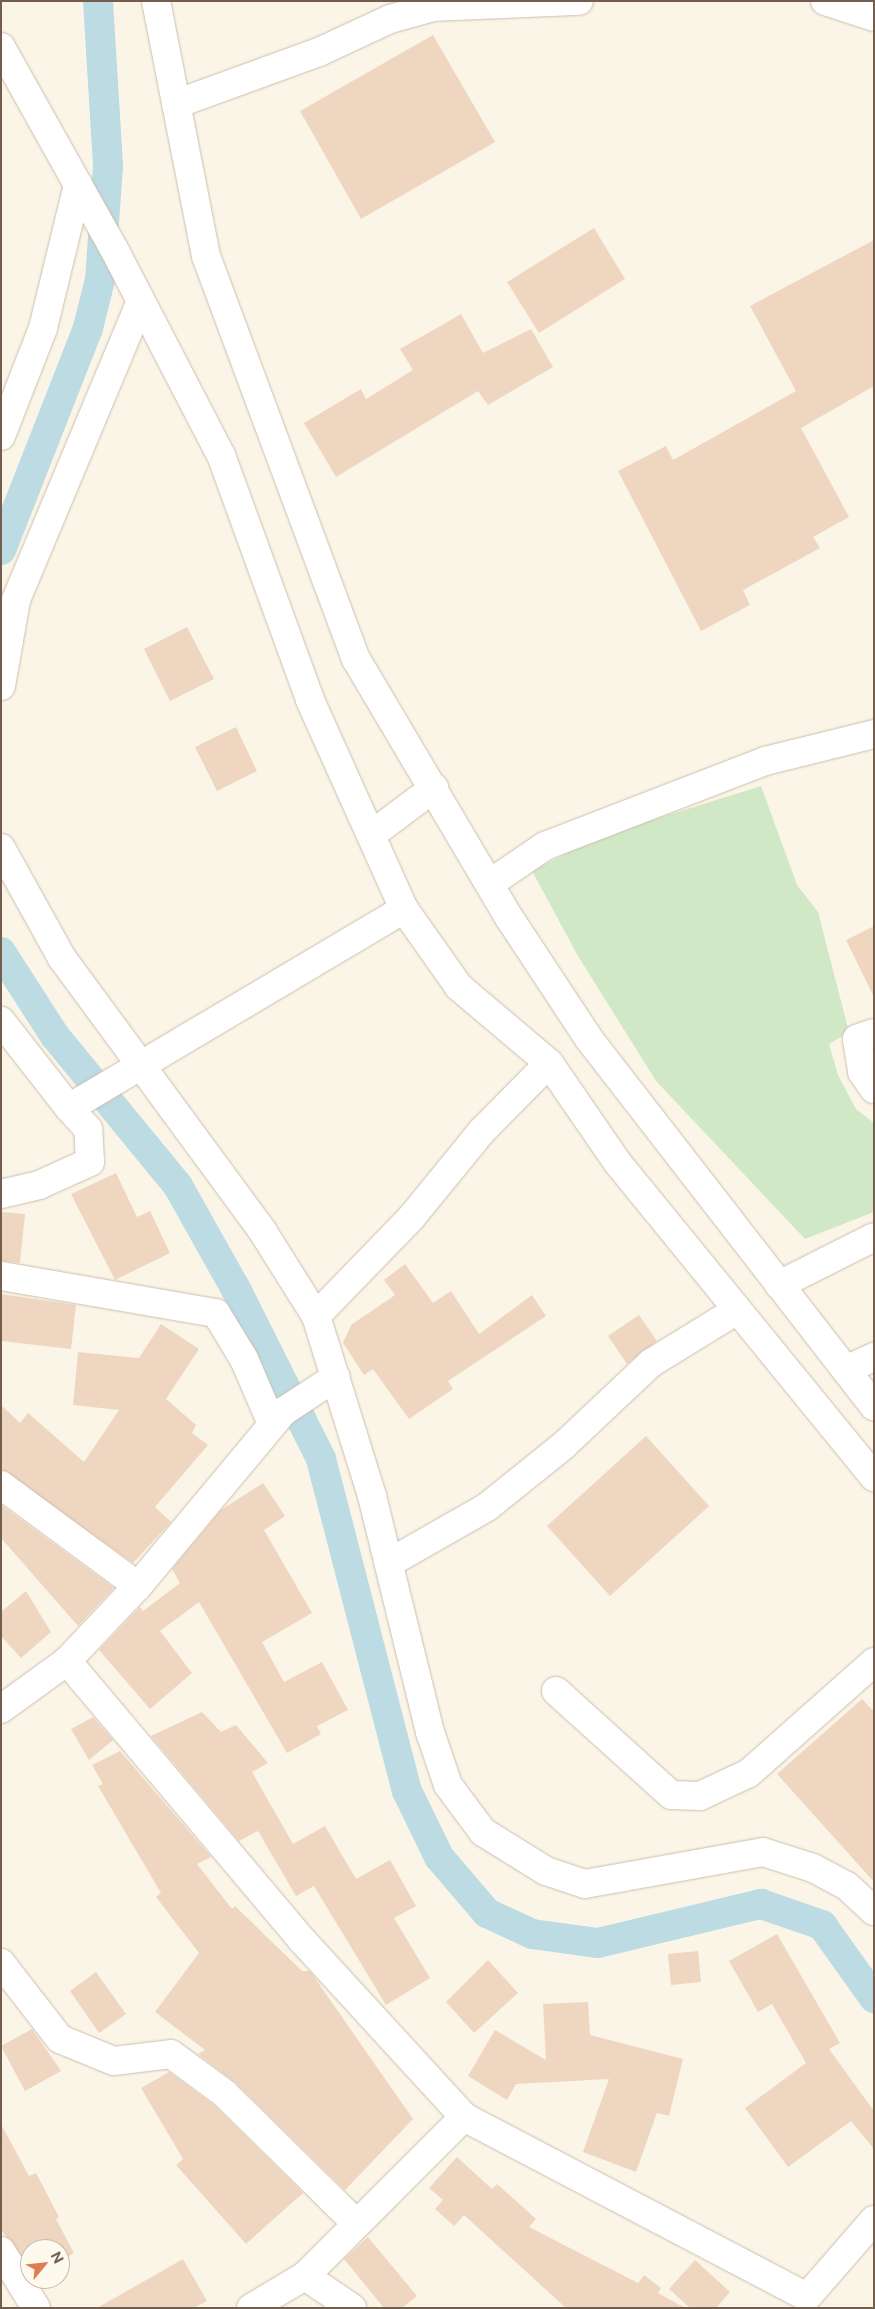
<!DOCTYPE html>
<style>
body{margin:0}
#map{position:relative;width:875px;height:2309px;overflow:hidden;background:#fbf5e7;font-family:"Public Sans",sans-serif}
div>[style]{position:absolute}
.green>*{inset:0;background:#d1e8c6}
.canal>*{height:30px;margin:-15px;padding:0 15px;transform-origin:15px;border-radius:15px;background:#bcdbe3}
.building>*{inset:0;background:#efd6c0}
.roads{filter:drop-shadow(0 0 1px #ccbdae) drop-shadow(0 0 1px #ccbdae)}
.minor>*{height:28px;margin:-14px;padding:0 14px;transform-origin:14px;border-radius:14px;background:#fff}
.tertiary>*{height:28px;margin:-14px;padding:0 14px;transform-origin:14px;border-radius:14px;background:#fff}
.secondary>*{height:28px;margin:-14px;padding:0 14px;transform-origin:14px;border-radius:14px;background:#fff}
span{translate:-50% -50%;white-space:nowrap;text-align:center;line-height:1.15;-webkit-text-stroke:4.5px #fef9ed;paint-order:stroke}
.frame{position:absolute;inset:0;border:2px solid #735d4d;pointer-events:none}
.north{position:absolute;left:20px;top:2239px;width:50px;height:50px;box-sizing:border-box;background:#fef9ed;border:1px solid #c6bbad;border-radius:50%;rotate:62deg;font-size:14px;font-weight:700;line-height:20px;text-align:center;color:#735d4d}
.north::after{content:'';display:block;margin:auto;width:18px;height:22px;background:#dd7d54;clip-path:polygon(50% 0,100% 100%,50% 72%,0 100%)}
</style>
<div id="map">
<div class="green">
<i style="clip-path:polygon(761px 786px,797px 885px,818px 912px,849px 1032px,829px 1044px,838px 1075px,856px 1109px,874px 1123px,874px 1212px,805px 1239px,656px 1081px,578px 956px,532px 871px,598px 837px)"></i>
</div>
<div class="canal">
<i style="left:1px;top:550px;width:238px;rotate:-68.6deg"></i>
<i style="left:88px;top:328px;width:49px;rotate:-76deg"></i>
<i style="left:100px;top:280px;width:115px;rotate:-86deg"></i>
<i style="left:108px;top:165px;width:164px;rotate:-93.5deg"></i>
<i style="left:1px;top:952px;width:100px;rotate:57.3deg"></i>
<i style="left:55px;top:1036px;width:194px;rotate:50.6deg"></i>
<i style="left:178px;top:1186px;width:120px;rotate:60.7deg"></i>
<i style="left:237px;top:1291px;width:188px;rotate:63.4deg"></i>
<i style="left:321px;top:1459px;width:343px;rotate:75.5deg"></i>
<i style="left:407px;top:1791px;width:73px;rotate:64.1deg"></i>
<i style="left:439px;top:1857px;width:74px;rotate:49.4deg"></i>
<i style="left:487px;top:1913px;width:50px;rotate:25deg"></i>
<i style="left:532px;top:1934px;width:67px;rotate:7.8deg"></i>
<i style="left:598px;top:1943px;width:168px;rotate:-13.5deg"></i>
<i style="left:761px;top:1904px;width:65px;rotate:19deg"></i>
<i style="left:822px;top:1925px;width:90px;rotate:54.5deg"></i>
</div>
<div class="building">
<i style="clip-path:polygon(433px 35px,495px 142px,361px 219px,300px 111px)"></i>
<i style="clip-path:polygon(594px 228px,625px 279px,539px 333px,507px 282px)"></i>
<i style="clip-path:polygon(874px 240px,874px 386px,801px 428px,849px 517px,813px 537px,820px 548px,743px 590px,750px 605px,701px 631px,618px 471px,666px 446px,673px 460px,796px 391px,750px 306px)"></i>
<i style="clip-path:polygon(461px 314px,483px 353px,531px 329px,553px 367px,488px 405px,478px 391px,336px 477px,304px 423px,361px 389px,366px 399px,413px 370px,400px 349px)"></i>
<i style="clip-path:polygon(187px 627px,214px 679px,170px 701px,144px 649px)"></i>
<i style="clip-path:polygon(236px 727px,257px 771px,217px 791px,195px 747px)"></i>
<i style="clip-path:polygon(874px 926px,874px 997px,846px 940px)"></i>
<i style="clip-path:polygon(116px 1173px,137px 1217px,150px 1211px,170px 1253px,115px 1280px,71px 1194px)"></i>
<i style="clip-path:polygon(1px 1212px,25px 1214px,20px 1263px,1px 1261px)"></i>
<i style="clip-path:polygon(405px 1264px,433px 1303px,451px 1291px,479px 1334px,532px 1295px,546px 1316px,448px 1381px,453px 1389px,409px 1419px,373px 1369px,364px 1375px,343px 1343px,351px 1325px,395px 1295px,384px 1280px)"></i>
<i style="clip-path:polygon(1px 1294px,76px 1305px,71px 1349px,1px 1341px)"></i>
<i style="clip-path:polygon(639px 1315px,657px 1341px,627px 1364px,608px 1336px)"></i>
<i style="clip-path:polygon(161px 1324px,199px 1349px,166px 1399px,196px 1425px,192px 1433px,208px 1445px,155px 1507px,171px 1522px,133px 1563px,1px 1470px,1px 1405px,20px 1423px,28px 1413px,84px 1462px,119px 1410px,73px 1405px,78px 1352px,139px 1358px)"></i>
<i style="clip-path:polygon(646px 1436px,709px 1506px,610px 1596px,547px 1526px)"></i>
<i style="clip-path:polygon(263px 1483px,285px 1516px,264px 1530px,312px 1613px,262px 1642px,284px 1682px,322px 1662px,348px 1710px,317px 1726px,321px 1734px,287px 1753px,199px 1602px,160px 1631px,192px 1673px,150px 1709px,99px 1650px,140px 1607px,143px 1611px,180px 1583px,172px 1569px,221px 1510px)"></i>
<i style="clip-path:polygon(1px 1505px,114px 1588px,78px 1626px,1px 1538px)"></i>
<i style="clip-path:polygon(26px 1591px,51px 1632px,21px 1658px,1px 1636px,1px 1612px)"></i>
<i style="clip-path:polygon(862px 1699px,874px 1712px,874px 1882px,777px 1774px)"></i>
<i style="clip-path:polygon(202px 1712px,221px 1732px,236px 1725px,268px 1763px,252px 1772px,293px 1844px,325px 1826px,356px 1879px,390px 1860px,416px 1906px,394px 1918px,430px 1978px,386px 2005px,314px 1886px,296px 1896px,258px 1831px,239px 1841px,151px 1736px)"></i>
<i style="clip-path:polygon(93px 1717px,113px 1740px,89px 1760px,71px 1729px)"></i>
<i style="clip-path:polygon(120px 1751px,211px 1857px,197px 1864px,232px 1909px,235px 1906px,302px 1971px,310px 1971px,413px 2119px,345px 2190px,236px 2083px,198px 2054px,205px 2050px,155px 2012px,199px 1953px,156px 1897px,161px 1893px,98px 1786px,103px 1784px,92px 1765px)"></i>
<i style="clip-path:polygon(777px 1934px,840px 2043px,829px 2049px,874px 2111px,874px 2149px,851px 2121px,788px 2167px,745px 2108px,806px 2063px,772px 2004px,758px 2012px,729px 1961px)"></i>
<i style="clip-path:polygon(698px 1951px,701px 1982px,671px 1985px,668px 1954px)"></i>
<i style="clip-path:polygon(488px 1960px,518px 1993px,474px 2033px,446px 2002px)"></i>
<i style="clip-path:polygon(96px 1972px,126px 2014px,99px 2033px,70px 1991px)"></i>
<i style="clip-path:polygon(588px 2002px,590px 2035px,683px 2059px,669px 2116px,657px 2113px,636px 2172px,583px 2152px,609px 2079px,516px 2084px,507px 2100px,468px 2076px,495px 2030px,546px 2060px,543px 2004px)"></i>
<i style="clip-path:polygon(32px 2029px,61px 2071px,25px 2091px,1px 2046px)"></i>
<i style="clip-path:polygon(169px 2072px,215px 2106px,303px 2193px,246px 2244px,176px 2165px,183px 2159px,141px 2088px)"></i>
<i style="clip-path:polygon(1px 2124px,29px 2176px,36px 2173px,59px 2217px,56px 2219px,74px 2253px,60px 2261px,60px 2249px,30px 2249px,30px 2268px,1px 2230px)"></i>
<i style="clip-path:polygon(457px 2157px,492px 2189px,497px 2184px,536px 2219px,529px 2227px,638px 2283px,644px 2275px,661px 2288px,658px 2293px,685px 2308px,566px 2308px,464px 2215px,454px 2226px,435px 2209px,443px 2200px,429px 2188px)"></i>
<i style="clip-path:polygon(368px 2237px,417px 2296px,402px 2308px,384px 2308px,344px 2259px)"></i>
<i style="clip-path:polygon(183px 2259px,207px 2301px,194px 2308px,97px 2308px)"></i>
<i style="clip-path:polygon(695px 2260px,730px 2292px,716px 2308px,690px 2308px,669px 2289px)"></i>
</div>
<div class="roads">
<div class="minor">
<i style="left:176px;top:104px;width:152px;rotate:-20deg"></i>
<i style="left:319px;top:52px;width:78px;rotate:-24.9deg"></i>
<i style="left:390px;top:19px;width:45px;rotate:-15.6deg"></i>
<i style="left:433px;top:7px;width:146px;rotate:-2.4deg"></i>
<i style="left:1px;top:436px;width:116px;rotate:-68.7deg"></i>
<i style="left:43px;top:328px;width:148px;rotate:-76.3deg"></i>
<i style="left:492px;top:882px;width:64px;rotate:-34.2deg"></i>
<i style="left:545px;top:846px;width:236px;rotate:-21.1deg"></i>
<i style="left:765px;top:761px;width:112px;rotate:-13.9deg"></i>
<i style="left:1px;top:1021px;width:110px;rotate:52deg"></i>
<i style="left:874px;top:1033px;width:18px;rotate:161deg"></i>
<i style="left:857px;top:1039px;width:33px;rotate:81deg"></i>
<i style="left:862px;top:1072px;width:21px;rotate:55deg"></i>
<i style="left:1px;top:1194px;width:39px;rotate:-13deg"></i>
<i style="left:39px;top:1185px;width:56px;rotate:-24.3deg"></i>
<i style="left:90px;top:1162px;width:33px;rotate:-93deg"></i>
<i style="left:88px;top:1129px;width:28px;rotate:-132deg"></i>
<i style="left:69px;top:1108px;width:390px;rotate:-30.7deg"></i>
<i style="left:1px;top:1276px;width:218px;rotate:9.8deg"></i>
<i style="left:216px;top:1313px;width:54px;rotate:58.7deg"></i>
<i style="left:244px;top:1359px;width:71px;rotate:66.7deg"></i>
<i style="left:779px;top:1285px;width:106px;rotate:-26.8deg"></i>
<i style="left:316px;top:1316px;width:136px;rotate:-45.9deg"></i>
<i style="left:411px;top:1218px;width:112px;rotate:-50.8deg"></i>
<i style="left:482px;top:1131px;width:95px;rotate:-45.4deg"></i>
<i style="left:846px;top:1370px;width:31px;rotate:-25deg"></i>
<i style="left:1px;top:1485px;width:170px;rotate:36.4deg"></i>
<i style="left:389px;top:1563px;width:113px;rotate:-29.7deg"></i>
<i style="left:487px;top:1507px;width:99px;rotate:-38.8deg"></i>
<i style="left:564px;top:1445px;width:120px;rotate:-43.3deg"></i>
<i style="left:651px;top:1363px;width:101px;rotate:-31.6deg"></i>
<i style="left:67px;top:1661px;width:365px;rotate:49.9deg"></i>
<i style="left:302px;top:1940px;width:240px;rotate:47.5deg"></i>
<i style="left:464px;top:2117px;width:387px;rotate:27.7deg"></i>
<i style="left:807px;top:2297px;width:102px;rotate:-49deg"></i>
<i style="left:556px;top:1691px;width:155px;rotate:42.1deg"></i>
<i style="left:671px;top:1795px;width:29px;rotate:2deg"></i>
<i style="left:700px;top:1796px;width:54px;rotate:-25.1deg"></i>
<i style="left:749px;top:1773px;width:167px;rotate:-41.6deg"></i>
<i style="left:1px;top:1709px;width:82px;rotate:-36deg"></i>
<i style="left:67px;top:1661px;width:103px;rotate:-46.6deg"></i>
<i style="left:138px;top:1586px;width:228px;rotate:-50.2deg"></i>
<i style="left:284px;top:1411px;width:62px;rotate:-33.2deg"></i>
<i style="left:1px;top:1963px;width:96px;rotate:52.2deg"></i>
<i style="left:60px;top:2039px;width:58px;rotate:22.2deg"></i>
<i style="left:114px;top:2061px;width:57px;rotate:-7deg"></i>
<i style="left:171px;top:2054px;width:67px;rotate:36.5deg"></i>
<i style="left:225px;top:2094px;width:185px;rotate:44.6deg"></i>
<i style="left:1px;top:2251px;width:67px;rotate:58.4deg"></i>
<i style="left:305px;top:2276px;width:57px;rotate:34.2deg"></i>
<i style="left:251px;top:2308px;width:63px;rotate:-30.7deg"></i>
<i style="left:305px;top:2276px;width:225px;rotate:-45deg"></i>
</div>
<div class="tertiary">
<i style="left:825px;top:1px;width:52px;rotate:18.1deg"></i>
<i style="left:1px;top:686px;width:87px;rotate:-80.1deg"></i>
<i style="left:16px;top:600px;width:322px;rotate:-67.3deg"></i>
<i style="left:1px;top:848px;width:126px;rotate:61deg"></i>
<i style="left:62px;top:958px;width:340px;rotate:53.7deg"></i>
<i style="left:263px;top:1232px;width:99px;rotate:57.8deg"></i>
<i style="left:316px;top:1316px;width:189px;rotate:72.7deg"></i>
<i style="left:372px;top:1496px;width:243px;rotate:76.2deg"></i>
<i style="left:430px;top:1732px;width:56px;rotate:71.2deg"></i>
<i style="left:448px;top:1785px;width:59px;rotate:53.3deg"></i>
<i style="left:483px;top:1832px;width:74px;rotate:31.8deg"></i>
<i style="left:546px;top:1871px;width:41px;rotate:18.4deg"></i>
<i style="left:585px;top:1884px;width:181px;rotate:-10.2deg"></i>
<i style="left:763px;top:1852px;width:52px;rotate:17.7deg"></i>
<i style="left:813px;top:1868px;width:38px;rotate:28deg"></i>
<i style="left:847px;top:1886px;width:37px;rotate:43deg"></i>
</div>
<div class="secondary">
<i style="left:156px;top:1px;width:260px;rotate:78.9deg"></i>
<i style="left:206px;top:256px;width:430px;rotate:69.6deg"></i>
<i style="left:356px;top:659px;width:302px;rotate:59.4deg"></i>
<i style="left:510px;top:919px;width:144px;rotate:56.6deg"></i>
<i style="left:589px;top:1039px;width:465px;rotate:52.2deg"></i>
<i style="left:1px;top:47px;width:231px;rotate:60.8deg"></i>
<i style="left:114px;top:249px;width:232px;rotate:62.6deg"></i>
<i style="left:221px;top:455px;width:261px;rotate:70deg"></i>
<i style="left:310px;top:700px;width:229px;rotate:65.8deg"></i>
<i style="left:404px;top:909px;width:95px;rotate:54.8deg"></i>
<i style="left:459px;top:987px;width:118px;rotate:40.2deg"></i>
<i style="left:549px;top:1063px;width:120px;rotate:55.5deg"></i>
<i style="left:617px;top:1162px;width:407px;rotate:50.8deg"></i>
<i style="left:371px;top:835px;width:79px;rotate:-36.7deg"></i>
</div>
</div>
<div class="frame"></div>
<div class="north">N</div>
</div>
